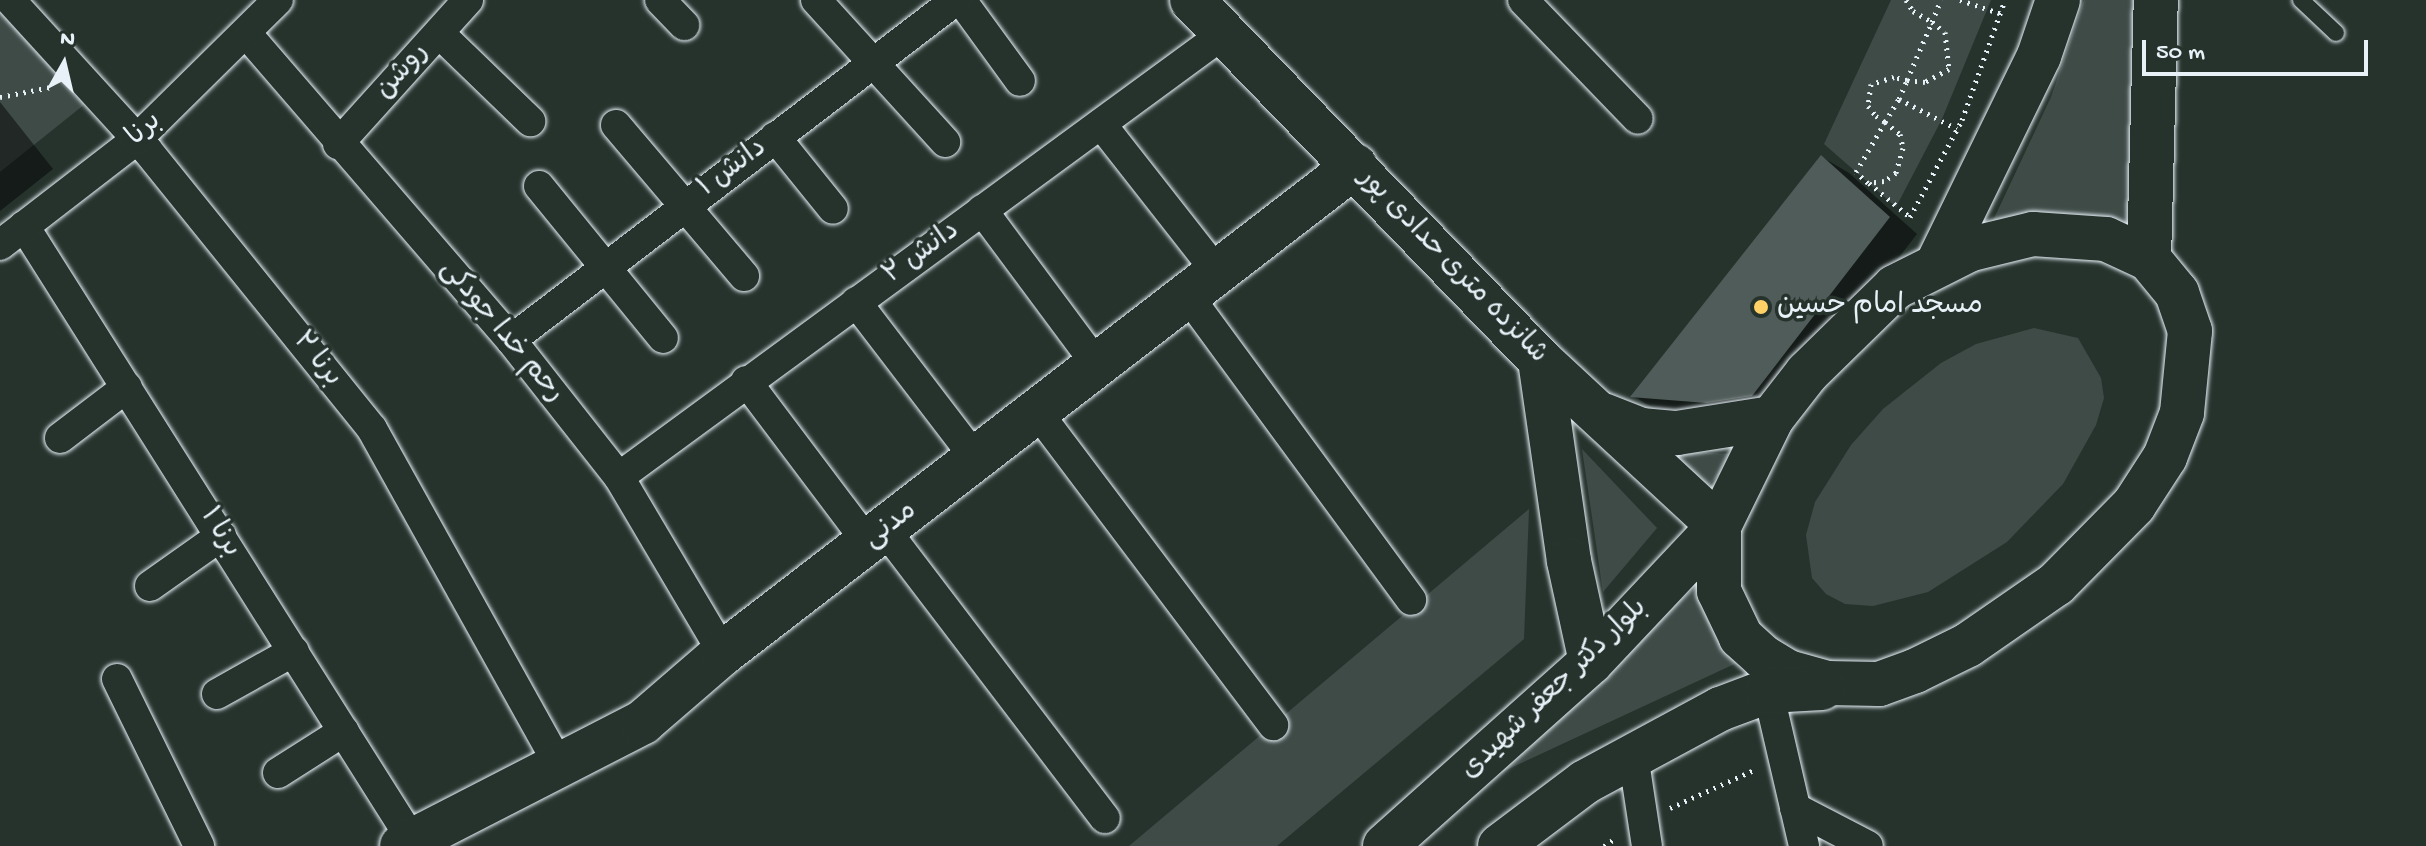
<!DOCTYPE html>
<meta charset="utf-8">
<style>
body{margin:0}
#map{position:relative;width:2426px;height:846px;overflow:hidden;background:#26332d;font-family:"Gochi Hand","Playpen Sans Arabic",sans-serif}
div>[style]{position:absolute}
.green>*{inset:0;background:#3e4b47}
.shadow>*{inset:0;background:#0007}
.building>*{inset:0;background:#505c59}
.path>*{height:5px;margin-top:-2.5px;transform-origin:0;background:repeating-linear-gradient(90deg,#e8f1f8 0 2px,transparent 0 8px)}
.roads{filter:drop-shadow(0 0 2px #e8f1f8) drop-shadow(0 0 2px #e8f1f8)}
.lane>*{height:16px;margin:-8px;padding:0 8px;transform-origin:8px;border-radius:8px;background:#26332d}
.street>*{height:30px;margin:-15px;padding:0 15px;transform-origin:15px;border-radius:15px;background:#26332d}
.secondary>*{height:44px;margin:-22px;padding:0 22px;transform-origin:22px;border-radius:22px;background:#26332d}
.primary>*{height:44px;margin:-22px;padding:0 22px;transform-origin:22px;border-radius:22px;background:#26332d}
.dots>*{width:22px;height:22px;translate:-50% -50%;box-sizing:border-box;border:4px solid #26332d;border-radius:50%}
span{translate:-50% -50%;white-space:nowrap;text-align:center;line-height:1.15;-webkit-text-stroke:7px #26332d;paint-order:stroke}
.street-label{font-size:28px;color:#e8f1f8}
.poi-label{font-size:28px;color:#e8f1f8}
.left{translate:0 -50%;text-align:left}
.north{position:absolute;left:24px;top:24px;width:80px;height:80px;-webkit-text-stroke:6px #26332d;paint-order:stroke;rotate:8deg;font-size:22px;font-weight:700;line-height:32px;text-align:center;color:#e8f1f8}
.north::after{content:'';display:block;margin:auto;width:28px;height:36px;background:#e8f1f8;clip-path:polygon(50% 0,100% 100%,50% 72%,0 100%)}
.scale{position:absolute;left:2142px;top:40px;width:226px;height:36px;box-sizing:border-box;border:4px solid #e8f1f8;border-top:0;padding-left:10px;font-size:24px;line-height:28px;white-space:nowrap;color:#e8f1f8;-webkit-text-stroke:6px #26332d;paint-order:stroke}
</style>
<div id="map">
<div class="green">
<i style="clip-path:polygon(1891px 0,1991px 0,1942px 119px,1896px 207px,1824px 144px)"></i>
<i style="clip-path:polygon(2084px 0,2137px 0,2125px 259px,1982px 244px,2051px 97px)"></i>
<i style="clip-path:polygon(0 6px,90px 100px,0 172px)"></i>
<i style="clip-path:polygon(2034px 328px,2078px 338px,2101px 378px,2104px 398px,2096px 425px,2063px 484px,2007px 542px,1928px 592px,1873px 606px,1845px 604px,1826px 594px,1812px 578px,1806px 535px,1815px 502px,1851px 445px,1883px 409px,1941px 363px,1976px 344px)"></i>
<i style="clip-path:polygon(1582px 449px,1657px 528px,1603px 592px)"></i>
<i style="clip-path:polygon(1654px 451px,1739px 454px,1700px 494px)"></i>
<i style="clip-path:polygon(1529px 509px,1524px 639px,1277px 846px,1129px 846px)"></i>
<i style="clip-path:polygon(1713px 572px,1769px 648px,1459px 792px)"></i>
</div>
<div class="shadow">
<i style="clip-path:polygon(0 102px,53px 169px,0 211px)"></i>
<i style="clip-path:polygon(1822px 157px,1849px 173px,1917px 234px,1780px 411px,1660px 412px,1633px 396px)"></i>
</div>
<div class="building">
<i style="clip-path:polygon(1821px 155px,1890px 217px,1752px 396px,1707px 403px,1630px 397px)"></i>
</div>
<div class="path">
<i style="left:1906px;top:0;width:13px;rotate:58deg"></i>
<i style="left:1913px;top:11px;width:22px;rotate:30deg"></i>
<i style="left:1932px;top:22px;width:16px;rotate:38deg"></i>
<i style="left:1945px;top:32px;width:37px;rotate:84deg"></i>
<i style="left:1949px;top:69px;width:27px;rotate:152deg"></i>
<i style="left:1925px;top:82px;width:18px;rotate:-174deg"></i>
<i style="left:1907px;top:80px;width:13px;rotate:-167deg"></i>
<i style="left:1894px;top:77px;width:24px;rotate:163deg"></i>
<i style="left:1871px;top:84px;width:22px;rotate:98deg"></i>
<i style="left:1868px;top:106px;width:13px;rotate:51deg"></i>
<i style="left:1876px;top:116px;width:11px;rotate:34deg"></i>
<i style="left:1885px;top:122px;width:19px;rotate:39deg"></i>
<i style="left:1900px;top:134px;width:14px;rotate:78deg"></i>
<i style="left:1903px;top:148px;width:26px;rotate:106deg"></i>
<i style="left:1896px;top:173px;width:14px;rotate:146deg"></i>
<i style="left:1884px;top:181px;width:16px;rotate:173deg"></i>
<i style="left:1868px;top:183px;width:16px;rotate:-137deg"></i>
<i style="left:1856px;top:172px;width:58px;rotate:-59.9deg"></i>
<i style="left:1885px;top:122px;width:27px;rotate:-59deg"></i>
<i style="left:1899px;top:99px;width:21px;rotate:-67deg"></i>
<i style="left:1907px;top:80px;width:63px;rotate:-66.7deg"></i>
<i style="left:1932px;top:22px;width:24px;rotate:-68deg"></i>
<i style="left:1960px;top:0;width:44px;rotate:18.4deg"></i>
<i style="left:0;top:97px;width:52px;rotate:-11.1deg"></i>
<i style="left:1899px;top:99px;width:65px;rotate:27.3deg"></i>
<i style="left:1869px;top:183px;width:53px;rotate:39.7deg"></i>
<i style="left:1910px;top:217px;width:110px;rotate:-61.8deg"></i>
<i style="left:1962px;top:120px;width:127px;rotate:-70.3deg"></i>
<i style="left:1670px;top:808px;width:94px;rotate:-24.4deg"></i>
<i style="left:1604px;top:846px;width:14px;rotate:-34deg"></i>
</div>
<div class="roads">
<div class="lane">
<i style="left:2301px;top:0;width:48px;rotate:43.3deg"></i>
</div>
<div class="street">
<i style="left:10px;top:0;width:203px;rotate:47.6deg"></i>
<i style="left:147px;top:150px;width:358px;rotate:51.1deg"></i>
<i style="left:372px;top:429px;width:385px;rotate:60.9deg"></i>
<i style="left:660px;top:0;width:35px;rotate:46deg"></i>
<i style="left:816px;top:0;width:192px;rotate:47.7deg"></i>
<i style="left:961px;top:0;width:100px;rotate:53.9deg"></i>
<i style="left:1523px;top:0;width:165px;rotate:46deg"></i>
<i style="left:246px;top:33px;width:406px;rotate:49.2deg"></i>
<i style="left:511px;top:340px;width:174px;rotate:51.8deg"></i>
<i style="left:619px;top:477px;width:204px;rotate:59.4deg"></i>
<i style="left:439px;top:33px;width:127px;rotate:44deg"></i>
<i style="left:1101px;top:124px;width:189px;rotate:51.9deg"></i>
<i style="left:616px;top:125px;width:198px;rotate:49.7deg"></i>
<i style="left:775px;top:137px;width:92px;rotate:51.1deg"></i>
<i style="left:338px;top:144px;width:194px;rotate:-47.9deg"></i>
<i style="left:539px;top:186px;width:196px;rotate:50.8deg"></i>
<i style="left:982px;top:210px;width:194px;rotate:53.4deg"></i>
<i style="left:24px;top:226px;width:726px;rotate:57.71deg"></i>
<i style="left:0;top:245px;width:173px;rotate:-37.7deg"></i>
<i style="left:137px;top:139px;width:198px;rotate:-44.6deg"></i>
<i style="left:1188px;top:296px;width:377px;rotate:53.7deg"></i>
<i style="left:856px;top:302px;width:199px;rotate:52.6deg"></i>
<i style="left:511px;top:340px;width:560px;rotate:-37.38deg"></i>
<i style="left:746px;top:381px;width:203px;rotate:53deg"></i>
<i style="left:1038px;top:413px;width:391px;rotate:53deg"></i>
<i style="left:60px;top:438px;width:84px;rotate:-37.3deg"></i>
<i style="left:619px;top:477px;width:753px;rotate:-36.25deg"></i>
<i style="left:886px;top:531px;width:361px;rotate:52.7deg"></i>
<i style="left:150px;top:586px;width:87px;rotate:-35.2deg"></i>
<i style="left:117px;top:679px;width:186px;rotate:63.8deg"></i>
<i style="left:1768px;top:691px;width:159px;rotate:76.9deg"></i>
<i style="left:217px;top:694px;width:88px;rotate:-29.2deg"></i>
<i style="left:1633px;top:755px;width:92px;rotate:81.3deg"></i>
<i style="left:278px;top:773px;width:78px;rotate:-32.5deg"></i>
<i style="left:1795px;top:808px;width:82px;rotate:27.5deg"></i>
</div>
<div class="secondary">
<i style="left:1192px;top:0;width:501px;rotate:45.97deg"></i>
<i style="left:1540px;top:360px;width:244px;rotate:42.8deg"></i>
<i style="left:1540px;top:360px;width:203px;rotate:81.8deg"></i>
<i style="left:1569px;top:561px;width:103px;rotate:77.7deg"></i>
<i style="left:1603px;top:415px;width:41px;rotate:21.5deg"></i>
<i style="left:1641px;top:430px;width:36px;rotate:5deg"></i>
<i style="left:1677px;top:433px;width:96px;rotate:-9deg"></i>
<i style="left:402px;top:846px;width:271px;rotate:-27.2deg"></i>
<i style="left:643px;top:722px;width:106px;rotate:-40.8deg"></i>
<i style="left:723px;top:653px;width:798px;rotate:-37.62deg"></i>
</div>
<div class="primary">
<i style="left:2033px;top:234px;width:73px;rotate:3.9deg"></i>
<i style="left:2106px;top:239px;width:47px;rotate:24.9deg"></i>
<i style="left:2149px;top:259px;width:44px;rotate:50.5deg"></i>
<i style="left:2177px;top:293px;width:40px;rotate:71.1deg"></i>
<i style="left:2190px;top:331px;width:82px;rotate:95.6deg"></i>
<i style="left:2182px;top:413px;width:47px;rotate:111.1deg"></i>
<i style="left:2165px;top:457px;width:57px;rotate:122.9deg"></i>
<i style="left:2134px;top:505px;width:111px;rotate:134.6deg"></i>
<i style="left:2056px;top:584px;width:107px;rotate:145.3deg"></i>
<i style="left:1968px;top:645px;width:59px;rotate:153.9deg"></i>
<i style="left:1915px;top:671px;width:38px;rotate:160deg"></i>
<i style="left:1879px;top:684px;width:52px;rotate:-178.9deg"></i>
<i style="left:1827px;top:683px;width:41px;rotate:-164.2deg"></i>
<i style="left:1788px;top:672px;width:29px;rotate:-149deg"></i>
<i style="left:1763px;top:657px;width:30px;rotate:-138deg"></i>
<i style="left:1741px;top:637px;width:51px;rotate:-115.6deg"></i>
<i style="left:1719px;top:591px;width:65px;rotate:-90deg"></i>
<i style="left:1719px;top:526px;width:120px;rotate:-63.9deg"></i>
<i style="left:1772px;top:418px;width:57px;rotate:-52.1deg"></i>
<i style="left:1807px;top:373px;width:123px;rotate:-44.3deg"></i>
<i style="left:1895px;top:287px;width:85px;rotate:-26.6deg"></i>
<i style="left:1971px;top:249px;width:64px;rotate:-13.6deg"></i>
<i style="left:2149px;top:259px;width:259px;rotate:-88.5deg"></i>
<i style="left:1938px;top:263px;width:230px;rotate:-64deg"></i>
<i style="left:2039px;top:56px;width:59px;rotate:-71.3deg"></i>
<i style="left:1385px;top:846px;width:276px;rotate:-41.8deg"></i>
<i style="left:1591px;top:662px;width:187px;rotate:-46.7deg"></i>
<i style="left:1500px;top:846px;width:106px;rotate:-37deg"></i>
<i style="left:1585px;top:782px;width:153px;rotate:-28.4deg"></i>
<i style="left:1720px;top:709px;width:51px;rotate:-20.6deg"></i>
<i style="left:1768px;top:691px;width:54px;rotate:-3.2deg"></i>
</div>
</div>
<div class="dots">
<i style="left:1761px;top:307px;background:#ffd166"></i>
</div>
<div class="street-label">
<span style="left:403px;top:72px;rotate:-48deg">روشن</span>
<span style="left:145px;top:130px;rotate:-42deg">برنا</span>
<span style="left:733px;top:169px;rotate:-37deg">دانش ۱</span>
<span style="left:922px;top:254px;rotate:-36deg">دانش ۲</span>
<span style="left:1452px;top:267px;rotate:46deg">شانزده متری حدادی پور</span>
<span style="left:501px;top:332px;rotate:50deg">رحم خدا جودکی</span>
<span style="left:316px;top:360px;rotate:51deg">برنا ۲</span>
<span style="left:891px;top:526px;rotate:-37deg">مدنی</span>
<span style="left:219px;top:533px;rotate:58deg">برنا ۱</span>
<span style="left:1555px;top:690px;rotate:-44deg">بلوار دکتر جعفر شهیدی</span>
</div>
<div class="poi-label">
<span class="left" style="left:1777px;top:307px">مسجد امام حسین</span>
</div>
<div class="north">N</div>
<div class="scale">50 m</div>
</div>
